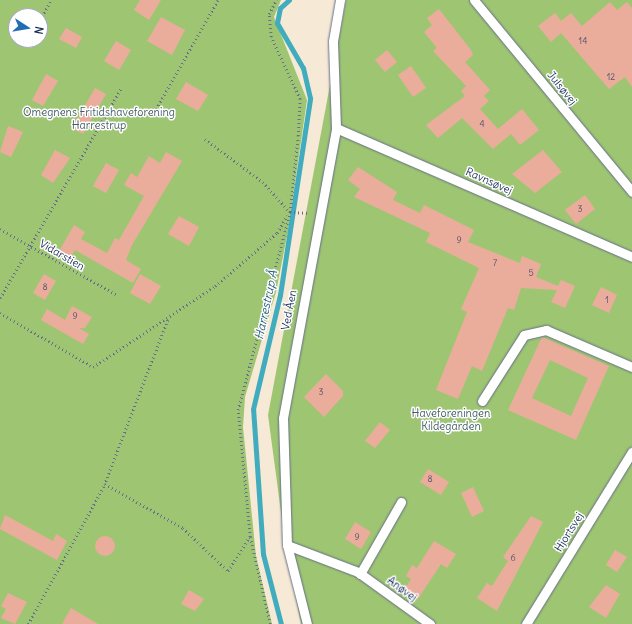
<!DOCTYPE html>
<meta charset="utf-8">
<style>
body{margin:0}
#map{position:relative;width:632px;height:624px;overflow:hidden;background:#f6e9d5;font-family:Delius,sans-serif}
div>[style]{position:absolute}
.green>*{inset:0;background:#9ec672}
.stream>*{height:5px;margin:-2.5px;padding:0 2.5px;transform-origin:2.5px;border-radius:2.5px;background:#40acbe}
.building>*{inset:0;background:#eaad9b}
.round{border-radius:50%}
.path>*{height:2.5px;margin-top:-1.25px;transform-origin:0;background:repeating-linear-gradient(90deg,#687088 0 1px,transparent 0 4px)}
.roads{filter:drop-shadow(0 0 1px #687088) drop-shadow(0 0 1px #687088)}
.lane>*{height:9px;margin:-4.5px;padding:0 4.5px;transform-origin:4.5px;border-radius:4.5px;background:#fff}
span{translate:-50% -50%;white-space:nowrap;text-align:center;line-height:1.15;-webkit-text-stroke:3px #fff;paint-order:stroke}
.number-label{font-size:9px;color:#4f4e6d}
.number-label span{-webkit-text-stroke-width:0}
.street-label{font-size:11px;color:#1b2f5e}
.park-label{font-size:11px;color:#425c64}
.water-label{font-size:12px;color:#2a6184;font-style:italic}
.north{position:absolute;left:8px;top:8px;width:40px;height:40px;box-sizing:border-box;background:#fff;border:1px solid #a4acbf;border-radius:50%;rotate:102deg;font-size:11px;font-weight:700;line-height:16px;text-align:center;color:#1b2f5e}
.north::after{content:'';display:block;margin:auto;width:14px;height:18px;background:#1f6fb2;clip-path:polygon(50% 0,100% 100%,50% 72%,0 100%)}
</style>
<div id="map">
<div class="green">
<i style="clip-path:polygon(evenodd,0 0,281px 0,274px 17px,307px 100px,288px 231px,276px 292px,245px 397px,243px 427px,256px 556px,272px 624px,0 624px,0 0,16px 16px,40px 16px,40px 40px,16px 40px,16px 16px)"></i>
<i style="clip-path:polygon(346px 0,632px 0,632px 624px,301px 624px,285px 542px,268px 415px)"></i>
</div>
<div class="stream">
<i style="left:281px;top:624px;width:72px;rotate:-104.4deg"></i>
<i style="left:263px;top:554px;width:145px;rotate:-93.9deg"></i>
<i style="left:253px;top:409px;width:117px;rotate:-76.7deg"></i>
<i style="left:280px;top:295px;width:199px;rotate:-81.3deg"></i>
<i style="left:310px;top:98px;width:31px;rotate:-103deg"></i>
<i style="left:303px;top:68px;width:52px;rotate:-120deg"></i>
<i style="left:277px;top:23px;width:15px;rotate:-79deg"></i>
<i style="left:280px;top:8px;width:12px;rotate:-42deg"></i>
</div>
<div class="building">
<i style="clip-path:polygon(140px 0,161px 0,149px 20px,134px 10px)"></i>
<i style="clip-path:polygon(610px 2px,617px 10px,627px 2px,632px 8px,632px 87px,625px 77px,609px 89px,561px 33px,551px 42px,538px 26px,555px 13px,561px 21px,571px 13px,582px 26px)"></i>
<i style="clip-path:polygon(439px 9px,471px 50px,473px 55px,465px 62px,490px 90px,484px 96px,489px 101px,480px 109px,498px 129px,522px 109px,539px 130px,520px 145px,511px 134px,493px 149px,462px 118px,438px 138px,426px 125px,465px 96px,461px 91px,466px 86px,433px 51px,437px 48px,424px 32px,432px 25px,427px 18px)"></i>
<i style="clip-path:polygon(161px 17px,185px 30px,172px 55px,147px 41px)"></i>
<i style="clip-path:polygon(66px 28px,82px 37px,76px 48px,59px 39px)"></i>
<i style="clip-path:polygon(116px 41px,131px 50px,119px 70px,104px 61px)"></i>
<i style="clip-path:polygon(387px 50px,397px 62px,385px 72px,375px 60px)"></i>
<i style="clip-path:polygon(411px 66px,426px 88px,413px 97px,398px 75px)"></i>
<i style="clip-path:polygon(46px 74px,58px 81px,43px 106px,32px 100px)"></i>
<i style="clip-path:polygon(186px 82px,208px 95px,198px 111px,176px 99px)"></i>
<i style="clip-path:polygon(95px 88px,106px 94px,83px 134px,72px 128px)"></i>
<i style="clip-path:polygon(8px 126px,23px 132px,11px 157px,0 152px)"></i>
<i style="clip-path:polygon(55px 150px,70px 158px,53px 183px,41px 175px)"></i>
<i style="clip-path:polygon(543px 150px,562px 172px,535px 193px,512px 174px)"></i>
<i style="clip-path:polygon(166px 152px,182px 161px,132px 245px,126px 260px,141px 269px,133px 283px,75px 250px,70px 259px,58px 253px,74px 225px,85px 232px,81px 239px,107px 253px,115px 238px,119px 240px,144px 196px,124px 185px,131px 173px,137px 177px,149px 156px,160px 163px)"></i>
<i style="clip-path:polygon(106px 163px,119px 170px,106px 193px,93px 186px)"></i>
<i style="clip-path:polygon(358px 167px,397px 192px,393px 200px,420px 213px,424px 205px,474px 230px,468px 242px,520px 263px,522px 256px,541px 264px,536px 277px,558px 286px,561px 280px,575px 286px,565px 308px,551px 302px,557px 290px,521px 288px,514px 310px,508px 308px,482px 371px,472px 366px,458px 399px,436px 390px,467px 312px,461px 309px,479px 268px,426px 242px,430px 233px,354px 197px,360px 189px,348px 180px)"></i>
<i style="clip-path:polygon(585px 195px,595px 209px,576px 224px,565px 210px)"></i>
<i style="clip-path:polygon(179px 216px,199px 227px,189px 246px,168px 234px)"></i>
<i style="clip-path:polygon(44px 274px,56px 281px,45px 300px,33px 293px)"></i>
<i style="clip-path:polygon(140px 274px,161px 286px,150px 304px,130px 293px)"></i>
<i style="clip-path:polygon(601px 287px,617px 295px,609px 313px,592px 305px)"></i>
<i style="clip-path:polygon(72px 306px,92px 317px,85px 328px,79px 328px,89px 334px,83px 344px,41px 320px,47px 309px,65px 320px)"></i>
<i style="clip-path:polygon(evenodd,542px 337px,609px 366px,576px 440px,508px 410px,542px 337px,550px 360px,588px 378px,571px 416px,532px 398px,550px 360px)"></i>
<i style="clip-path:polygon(326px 374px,343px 391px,343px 396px,324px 417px,304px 397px)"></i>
<i style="clip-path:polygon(380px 422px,390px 430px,375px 448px,365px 441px)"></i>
<i style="clip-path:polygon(428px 469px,449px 482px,441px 495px,420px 482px)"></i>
<i style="clip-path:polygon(473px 487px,484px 511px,472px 517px,461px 493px)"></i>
<i style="clip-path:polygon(5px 515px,53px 541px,56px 534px,67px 541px,57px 560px,0 529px)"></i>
<i style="clip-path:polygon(531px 516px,543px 522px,497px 611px,477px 598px,487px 583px,492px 586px,508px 561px,503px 557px)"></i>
<i style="clip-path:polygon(355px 522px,371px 532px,361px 549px,345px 539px)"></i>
<i class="round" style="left:95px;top:536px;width:20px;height:20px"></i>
<i style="clip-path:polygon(434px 541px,456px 554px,447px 568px,441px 564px,418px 599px,404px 590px,411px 579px,406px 576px,412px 565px,417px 568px)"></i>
<i style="clip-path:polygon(615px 550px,627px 557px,617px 572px,606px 565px)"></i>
<i style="clip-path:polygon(606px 585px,620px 594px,606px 618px,589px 607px)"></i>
<i style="clip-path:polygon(189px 590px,204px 599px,195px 611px,181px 604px)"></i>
<i style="clip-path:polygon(8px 593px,27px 602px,15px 624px,1px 618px,6px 609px,1px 606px)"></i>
<i style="clip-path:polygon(71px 608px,98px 624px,62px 624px)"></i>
</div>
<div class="path">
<i style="left:40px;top:20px;width:23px;rotate:-61deg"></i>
<i style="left:156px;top:109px;width:125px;rotate:-60.4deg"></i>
<i style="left:205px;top:139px;width:72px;rotate:36.6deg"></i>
<i style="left:263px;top:182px;width:39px;rotate:48deg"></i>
<i style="left:290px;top:212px;width:19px;rotate:3deg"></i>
<i style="left:0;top:229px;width:134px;rotate:29.4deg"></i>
<i style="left:0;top:298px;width:242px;rotate:-60deg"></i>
<i style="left:0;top:313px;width:108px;rotate:30.1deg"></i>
<i style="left:93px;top:367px;width:146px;rotate:-33.6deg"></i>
<i style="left:215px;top:286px;width:82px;rotate:-40.5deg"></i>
<i style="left:277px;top:233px;width:20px;rotate:-60deg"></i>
<i style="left:168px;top:320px;width:176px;rotate:111deg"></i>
<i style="left:105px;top:484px;width:90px;rotate:29.4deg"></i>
<i style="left:183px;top:528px;width:62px;rotate:43.7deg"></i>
<i style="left:228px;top:571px;width:40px;rotate:-58deg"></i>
<i style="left:28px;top:624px;width:160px;rotate:-61.2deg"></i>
<i style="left:270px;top:624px;width:89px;rotate:-102.9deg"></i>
<i style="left:250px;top:537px;width:128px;rotate:-95.4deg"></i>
<i style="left:238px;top:410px;width:205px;rotate:-75.3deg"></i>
<i style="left:290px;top:212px;width:76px;rotate:-84deg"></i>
<i style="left:298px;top:136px;width:37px;rotate:-87deg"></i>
<i style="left:300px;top:99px;width:68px;rotate:-115.1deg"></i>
<i style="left:271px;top:37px;width:23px;rotate:-95deg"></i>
<i style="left:269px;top:14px;width:16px;rotate:-63deg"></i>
</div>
<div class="roads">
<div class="lane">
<i style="left:474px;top:0;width:249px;rotate:50.5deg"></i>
<i style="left:336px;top:128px;width:323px;rotate:23.5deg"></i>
<i style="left:482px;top:401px;width:78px;rotate:-57.5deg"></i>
<i style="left:524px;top:335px;width:23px;rotate:-13deg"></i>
<i style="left:546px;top:330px;width:94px;rotate:23.3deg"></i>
<i style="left:287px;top:545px;width:76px;rotate:20.8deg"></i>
<i style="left:358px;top:572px;width:89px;rotate:35.8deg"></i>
<i style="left:360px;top:574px;width:83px;rotate:-60.3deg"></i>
<i style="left:307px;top:624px;width:81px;rotate:-104.2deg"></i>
<i style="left:287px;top:545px;width:127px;rotate:-91.8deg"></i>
<i style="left:283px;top:418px;width:295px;rotate:-79.6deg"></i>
<i style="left:336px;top:128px;width:87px;rotate:-92deg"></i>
<i style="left:333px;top:41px;width:42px;rotate:-80.3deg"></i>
<i style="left:526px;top:624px;width:202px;rotate:-58.4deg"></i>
</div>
</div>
<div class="number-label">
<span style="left:583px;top:41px">14</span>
<span style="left:611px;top:77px">12</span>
<span style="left:482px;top:124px">4</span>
<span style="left:580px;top:209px">3</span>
<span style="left:459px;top:240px">9</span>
<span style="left:495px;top:263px">7</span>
<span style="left:531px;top:273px">5</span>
<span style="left:45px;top:287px">8</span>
<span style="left:607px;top:300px">1</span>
<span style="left:75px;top:316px">9</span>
<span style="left:321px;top:392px">3</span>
<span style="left:430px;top:479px">8</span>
<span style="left:357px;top:537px">9</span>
<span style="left:513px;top:558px">6</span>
</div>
<div class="street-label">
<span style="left:562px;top:88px;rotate:51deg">Julsøvej</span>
<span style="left:489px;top:181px;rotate:24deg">Ravnsøvej</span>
<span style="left:62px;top:255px;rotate:30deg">Vidarstien</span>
<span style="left:289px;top:310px;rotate:-79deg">Ved Åen</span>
<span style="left:569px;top:532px;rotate:-58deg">Hjortsvej</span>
<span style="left:402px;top:589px;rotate:36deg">Anøvej</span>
</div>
<div class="park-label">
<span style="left:99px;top:119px">Omegnens Fritidshaveforening<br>Harrestrup</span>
<span style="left:451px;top:420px">Haveforeningen<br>Kildegården</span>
</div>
<div class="water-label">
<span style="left:266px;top:305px;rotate:-78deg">Harrestrup Å</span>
</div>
<div class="north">N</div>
</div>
